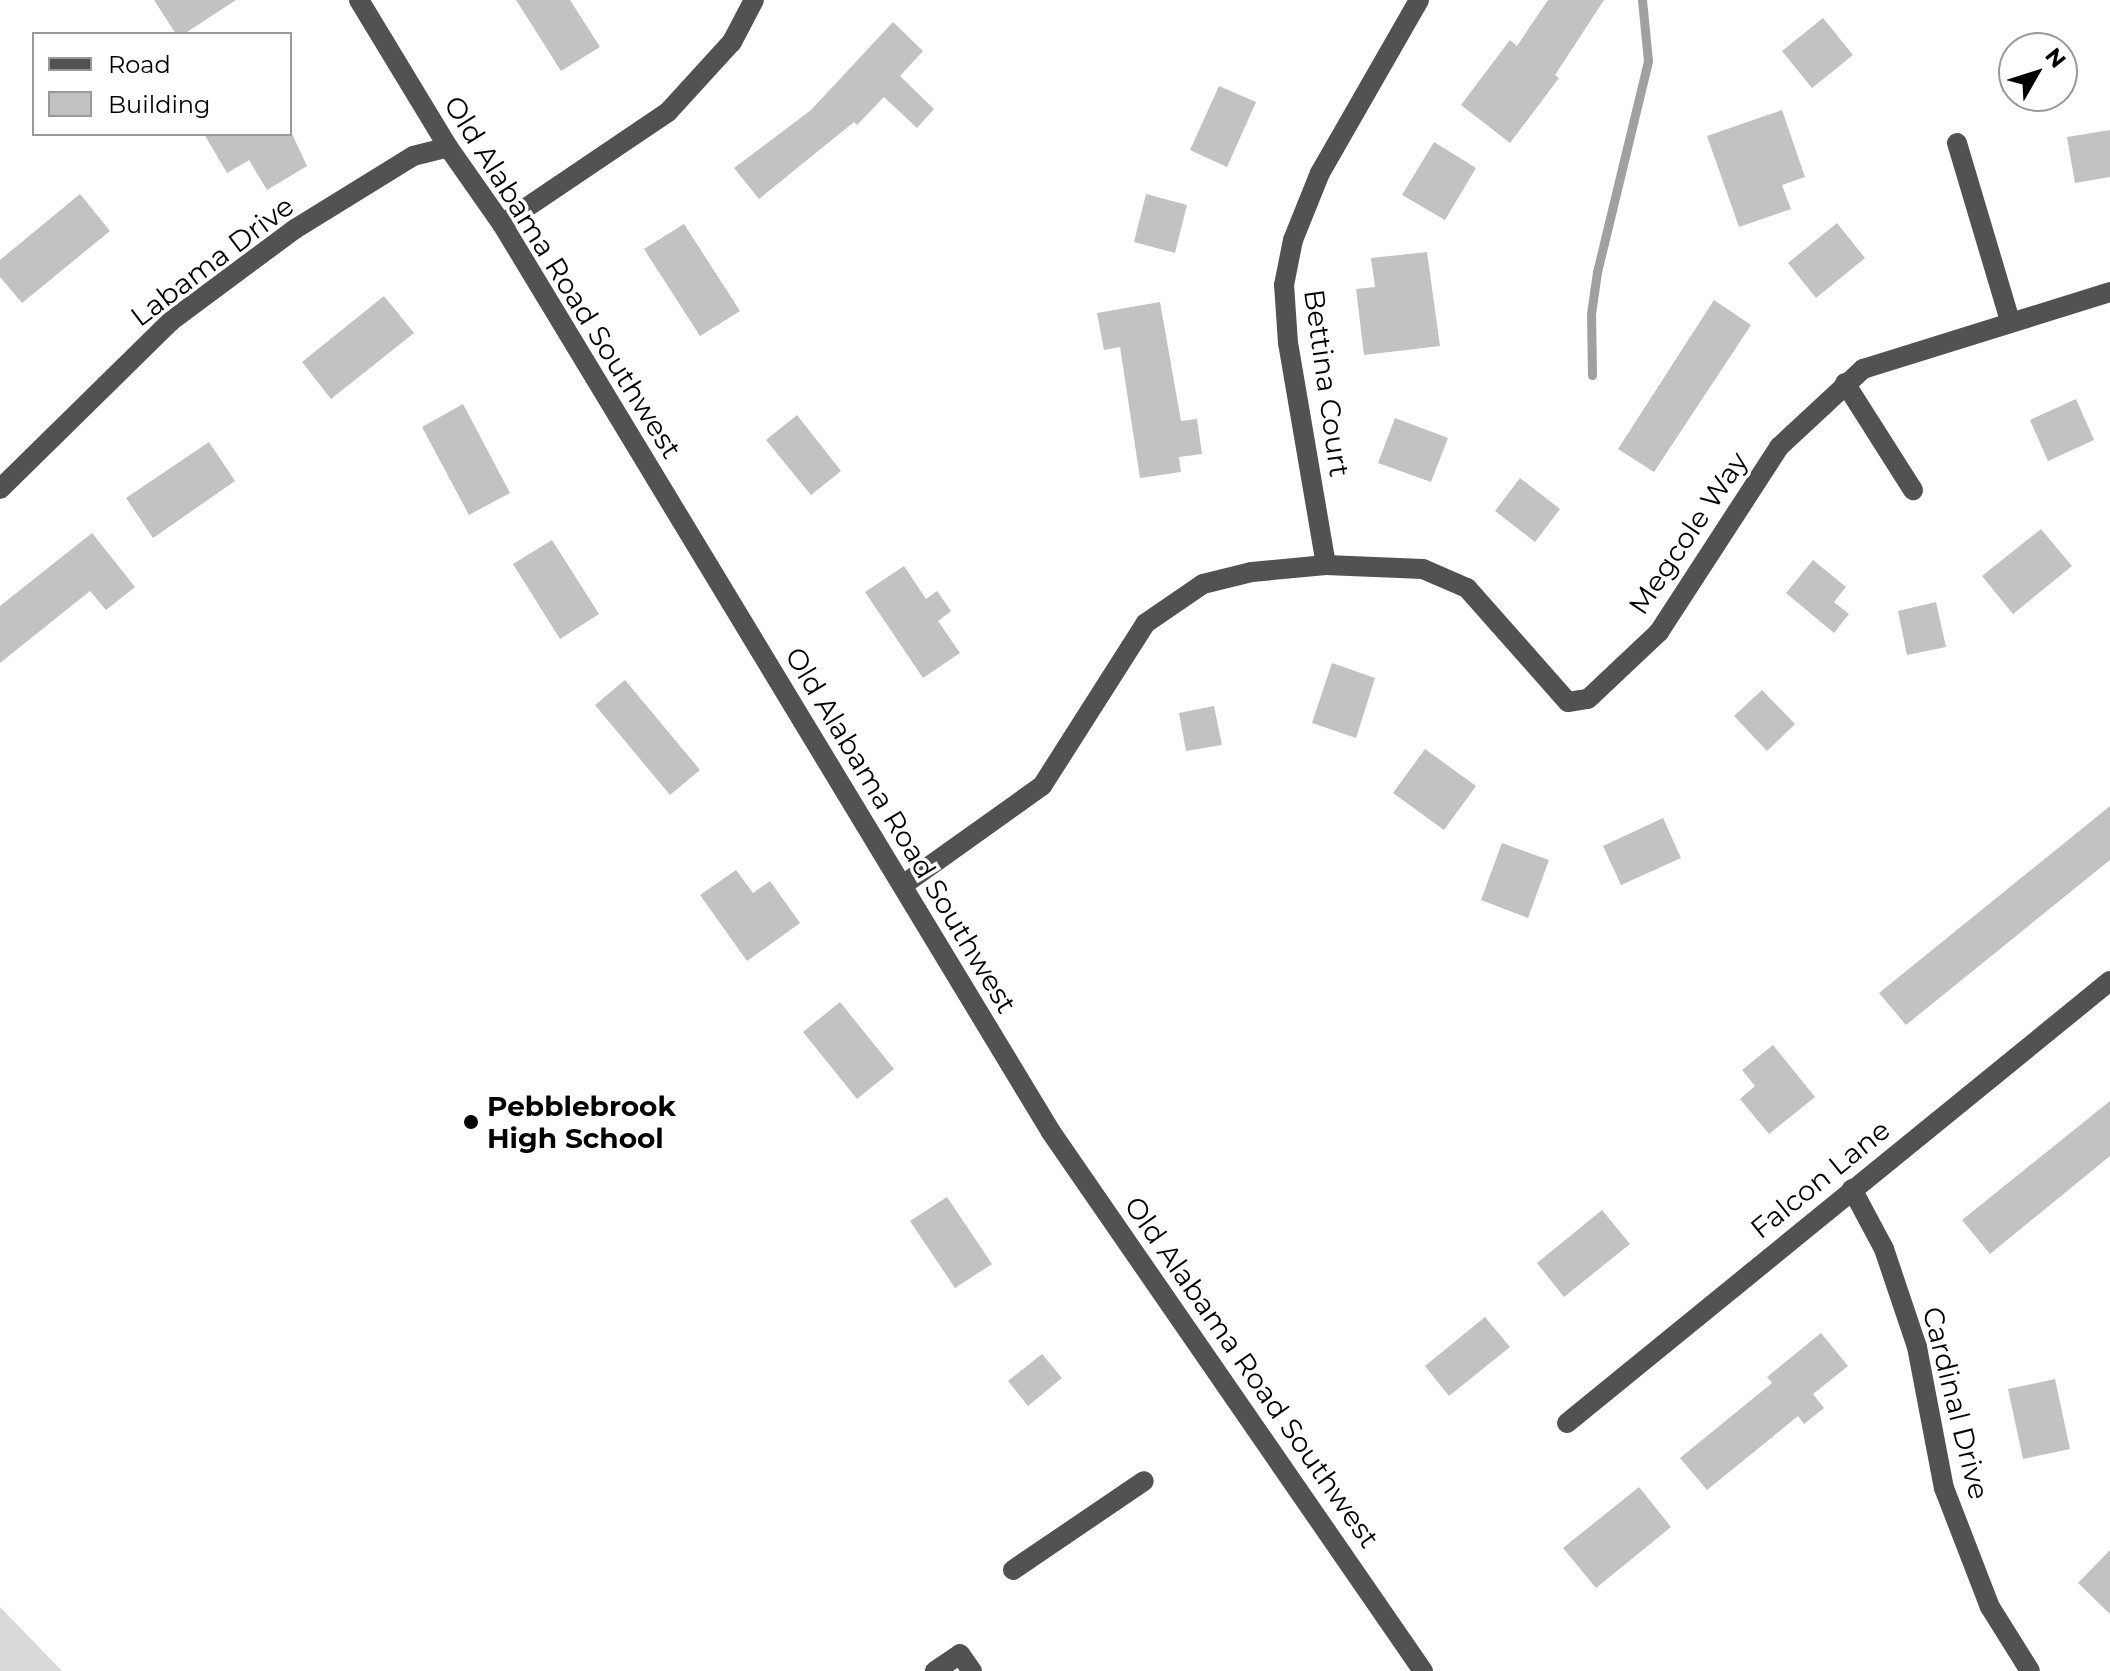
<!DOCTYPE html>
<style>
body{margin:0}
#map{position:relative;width:2110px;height:1671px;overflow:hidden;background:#fff;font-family:Montserrat,sans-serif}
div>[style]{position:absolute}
.green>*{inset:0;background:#d9d9d9}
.stream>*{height:9px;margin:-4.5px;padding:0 4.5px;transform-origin:4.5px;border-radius:4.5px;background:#a0a0a0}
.building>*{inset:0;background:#c2c2c2}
.minor>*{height:20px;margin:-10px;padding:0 10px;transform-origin:10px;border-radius:10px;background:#525252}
.dots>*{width:22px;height:22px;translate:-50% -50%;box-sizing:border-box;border:4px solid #fff;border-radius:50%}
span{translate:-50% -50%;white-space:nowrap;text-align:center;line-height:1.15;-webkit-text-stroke:7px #fff;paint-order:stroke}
.street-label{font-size:28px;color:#000}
.poi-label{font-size:28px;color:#000;font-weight:700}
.left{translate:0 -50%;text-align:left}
.legend{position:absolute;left:32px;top:32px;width:260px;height:104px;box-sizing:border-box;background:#fff;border:2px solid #999;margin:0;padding:10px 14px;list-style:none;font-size:24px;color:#000}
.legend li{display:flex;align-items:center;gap:16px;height:40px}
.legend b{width:40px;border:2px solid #999}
.north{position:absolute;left:1998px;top:32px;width:80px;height:80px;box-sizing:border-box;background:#fff;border:2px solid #999;border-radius:50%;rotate:51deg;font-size:22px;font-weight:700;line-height:32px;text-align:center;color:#000}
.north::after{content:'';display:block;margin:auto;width:28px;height:36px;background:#000;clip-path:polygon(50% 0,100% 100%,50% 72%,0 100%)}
</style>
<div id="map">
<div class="green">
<i style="clip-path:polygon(0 1607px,62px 1671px,0 1671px)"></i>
</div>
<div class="stream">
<i style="left:1592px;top:375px;width:61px;rotate:-90.9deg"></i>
<i style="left:1591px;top:314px;width:42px;rotate:-81.9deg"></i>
<i style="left:1597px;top:272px;width:217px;rotate:-76.4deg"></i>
<i style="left:1648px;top:61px;width:61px;rotate:-95.6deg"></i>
</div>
<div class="building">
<i style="clip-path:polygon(154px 0,236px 0,184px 34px,176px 34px)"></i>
<i style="clip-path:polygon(516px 0,570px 0,600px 47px,561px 71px)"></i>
<i style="clip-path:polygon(1548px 0,1604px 0,1555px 75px,1559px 78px,1510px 143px,1461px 105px,1510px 40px,1517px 46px)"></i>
<i style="clip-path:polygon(1823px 18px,1853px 55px,1812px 88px,1782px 51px)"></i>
<i style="clip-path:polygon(893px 22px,923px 51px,900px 76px,934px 109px,917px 128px,884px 97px,857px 125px,854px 122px,759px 199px,734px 168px,811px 110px)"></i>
<i style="clip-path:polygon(1219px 86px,1256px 102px,1227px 167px,1190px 150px)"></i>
<i style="clip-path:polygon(1782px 110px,1805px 177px,1782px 185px,1791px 209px,1739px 227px,1707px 136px)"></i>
<i style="clip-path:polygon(2110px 130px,2110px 177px,2075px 183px,2067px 137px)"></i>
<i style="clip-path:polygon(204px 134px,292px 134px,307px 166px,267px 190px,249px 160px,227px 173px)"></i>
<i style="clip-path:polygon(1434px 142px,1476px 168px,1445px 220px,1402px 195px)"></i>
<i style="clip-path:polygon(80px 194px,110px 231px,22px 303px,0 277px,0 260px)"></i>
<i style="clip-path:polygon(1146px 194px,1187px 205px,1175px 253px,1134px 242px)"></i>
<i style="clip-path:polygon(1837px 223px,1865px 258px,1816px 298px,1788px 263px)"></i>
<i style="clip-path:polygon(684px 224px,740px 311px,700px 336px,644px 249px)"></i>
<i style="clip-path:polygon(1427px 252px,1440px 346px,1364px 355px,1356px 289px,1375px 287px,1371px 258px)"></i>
<i style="clip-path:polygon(384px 296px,414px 333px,331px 399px,302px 362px)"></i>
<i style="clip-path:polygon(1714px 300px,1751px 325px,1654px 472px,1618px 449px)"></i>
<i style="clip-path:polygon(1160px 302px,1181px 421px,1197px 419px,1202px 454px,1179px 457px,1181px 472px,1140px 478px,1120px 347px,1104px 350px,1097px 313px)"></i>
<i style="clip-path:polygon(2076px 399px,2094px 440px,2048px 461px,2030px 420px)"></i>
<i style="clip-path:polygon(463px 404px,510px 493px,469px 515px,422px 427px)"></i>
<i style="clip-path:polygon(797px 415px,841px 471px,811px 495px,766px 440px)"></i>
<i style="clip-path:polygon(1395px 418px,1448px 438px,1431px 482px,1378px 463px)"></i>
<i style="clip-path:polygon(209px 442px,235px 481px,153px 538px,126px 498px)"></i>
<i style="clip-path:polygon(1520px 478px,1560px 509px,1535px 542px,1495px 511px)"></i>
<i style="clip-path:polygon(2041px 529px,2072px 566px,2013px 614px,1982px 576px)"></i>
<i style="clip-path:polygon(92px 533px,135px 587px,106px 610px,90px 591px,0 663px,0 606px)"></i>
<i style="clip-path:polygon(552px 540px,599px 614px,560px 639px,513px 564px)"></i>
<i style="clip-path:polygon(1813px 560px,1846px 587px,1834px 602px,1849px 614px,1834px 633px,1786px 593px)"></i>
<i style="clip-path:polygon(904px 566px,926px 599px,937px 591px,951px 611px,938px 621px,960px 653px,923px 678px,865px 592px)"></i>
<i style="clip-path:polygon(1936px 602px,1946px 647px,1907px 655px,1898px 611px)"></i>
<i style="clip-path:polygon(1332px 663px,1375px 678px,1356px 738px,1312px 723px)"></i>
<i style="clip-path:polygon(625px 680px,700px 770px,670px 795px,595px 705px)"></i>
<i style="clip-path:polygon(1762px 690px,1795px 724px,1767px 751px,1734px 716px)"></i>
<i style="clip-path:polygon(1214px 706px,1222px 745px,1186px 751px,1179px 713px)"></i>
<i style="clip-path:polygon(1425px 749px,1476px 786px,1444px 830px,1393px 793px)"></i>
<i style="clip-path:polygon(2110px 806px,2110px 860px,1906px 1025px,1879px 993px)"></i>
<i style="clip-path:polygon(1663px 818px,1681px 858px,1621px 885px,1603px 846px)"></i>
<i style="clip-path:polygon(1502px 843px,1549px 860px,1528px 918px,1481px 900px)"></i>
<i style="clip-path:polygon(736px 870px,753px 893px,770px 881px,800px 923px,747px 961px,700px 895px)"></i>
<i style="clip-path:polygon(840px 1002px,894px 1069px,857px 1099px,803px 1032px)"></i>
<i style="clip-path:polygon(1773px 1045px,1815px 1097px,1769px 1134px,1740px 1099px,1755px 1086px,1742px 1070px)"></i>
<i style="clip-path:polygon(2110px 1101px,2110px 1156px,1990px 1254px,1962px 1220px)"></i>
<i style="clip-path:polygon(947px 1197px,992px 1264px,955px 1288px,910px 1221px)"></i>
<i style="clip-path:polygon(1602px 1210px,1630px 1244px,1564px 1297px,1537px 1263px)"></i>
<i style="clip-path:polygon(1485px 1317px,1510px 1347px,1449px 1396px,1425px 1366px)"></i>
<i style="clip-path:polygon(1821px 1333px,1848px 1366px,1813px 1394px,1824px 1408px,1804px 1424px,1798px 1416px,1707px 1490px,1680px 1458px,1772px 1383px,1767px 1377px)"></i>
<i style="clip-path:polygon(1042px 1354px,1062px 1378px,1028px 1406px,1008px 1381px)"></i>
<i style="clip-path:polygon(2055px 1379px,2070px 1449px,2023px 1459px,2008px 1389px)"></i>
<i style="clip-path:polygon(1639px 1487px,1671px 1527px,1596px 1588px,1563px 1548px)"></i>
<i style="clip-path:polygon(2110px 1550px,2110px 1614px,2078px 1583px)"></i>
</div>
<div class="minor">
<i style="left:359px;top:0;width:172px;rotate:58.8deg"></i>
<i style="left:448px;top:147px;width:94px;rotate:55deg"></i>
<i style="left:502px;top:224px;width:1061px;rotate:58.84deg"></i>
<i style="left:1051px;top:1132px;width:655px;rotate:55.39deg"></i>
<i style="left:1957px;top:143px;width:186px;rotate:73.4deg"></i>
<i style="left:502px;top:224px;width:200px;rotate:-34deg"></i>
<i style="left:668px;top:112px;width:95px;rotate:-47.6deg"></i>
<i style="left:732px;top:42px;width:47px;rotate:-62.4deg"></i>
<i style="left:1845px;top:383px;width:127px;rotate:57.6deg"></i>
<i style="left:0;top:489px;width:240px;rotate:-44.5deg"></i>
<i style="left:171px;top:321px;width:154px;rotate:-36.6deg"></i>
<i style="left:295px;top:229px;width:139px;rotate:-31.7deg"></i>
<i style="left:413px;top:156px;width:36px;rotate:-14deg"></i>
<i style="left:1326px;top:565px;width:225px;rotate:-99.7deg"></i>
<i style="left:1288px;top:343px;width:58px;rotate:-93.9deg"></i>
<i style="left:1284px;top:285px;width:46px;rotate:-78.7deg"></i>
<i style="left:1293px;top:240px;width:72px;rotate:-68.1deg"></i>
<i style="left:1320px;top:173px;width:199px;rotate:-60.2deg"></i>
<i style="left:903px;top:885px;width:171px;rotate:-35.5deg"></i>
<i style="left:1042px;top:786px;width:193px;rotate:-57.5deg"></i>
<i style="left:1146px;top:623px;width:69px;rotate:-34.4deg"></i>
<i style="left:1203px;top:584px;width:50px;rotate:-13.8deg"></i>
<i style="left:1252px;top:572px;width:74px;rotate:-5.4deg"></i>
<i style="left:1326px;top:565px;width:97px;rotate:2.4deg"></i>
<i style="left:1423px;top:569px;width:48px;rotate:23.4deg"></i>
<i style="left:1467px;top:588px;width:152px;rotate:48.5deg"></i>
<i style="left:1568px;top:702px;width:20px;rotate:-9deg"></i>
<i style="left:1588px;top:699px;width:98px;rotate:-43.3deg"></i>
<i style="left:1659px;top:632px;width:221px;rotate:-57deg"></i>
<i style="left:1779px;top:447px;width:115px;rotate:-42.9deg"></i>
<i style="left:1863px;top:369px;width:259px;rotate:-17.3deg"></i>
<i style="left:1852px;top:1189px;width:68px;rotate:61.9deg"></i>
<i style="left:1884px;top:1249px;width:103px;rotate:71.4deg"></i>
<i style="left:1917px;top:1347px;width:144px;rotate:79.2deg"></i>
<i style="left:1944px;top:1488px;width:128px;rotate:68.9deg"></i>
<i style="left:1990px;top:1607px;width:75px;rotate:58deg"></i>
<i style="left:1567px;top:1423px;width:700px;rotate:-39.15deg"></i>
<i style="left:1013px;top:1570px;width:158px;rotate:-34.2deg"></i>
<i style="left:935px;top:1671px;width:30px;rotate:-34deg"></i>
<i style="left:960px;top:1654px;width:21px;rotate:55deg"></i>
</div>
<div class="dots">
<i style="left:471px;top:1122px;background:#000"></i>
</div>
<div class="street-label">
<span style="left:212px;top:261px;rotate:-37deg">Labama Drive</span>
<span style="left:563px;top:277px;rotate:58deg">Old Alabama Road Southwest</span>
<span style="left:1327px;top:383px;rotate:82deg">Bettina Court</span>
<span style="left:1688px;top:533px;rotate:-56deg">Megcole Way</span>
<span style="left:901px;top:830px;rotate:59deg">Old Alabama Road Southwest</span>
<span style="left:1820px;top:1179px;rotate:-39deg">Falcon Lane</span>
<span style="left:1252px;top:1372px;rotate:55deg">Old Alabama Road Southwest</span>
<span style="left:1956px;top:1403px;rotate:76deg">Cardinal Drive</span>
</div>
<div class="poi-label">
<span class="left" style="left:487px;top:1122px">Pebblebrook<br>High School</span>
</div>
<ul class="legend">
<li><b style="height:10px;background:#525252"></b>Road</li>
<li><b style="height:22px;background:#c2c2c2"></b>Building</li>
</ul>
<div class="north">N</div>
</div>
